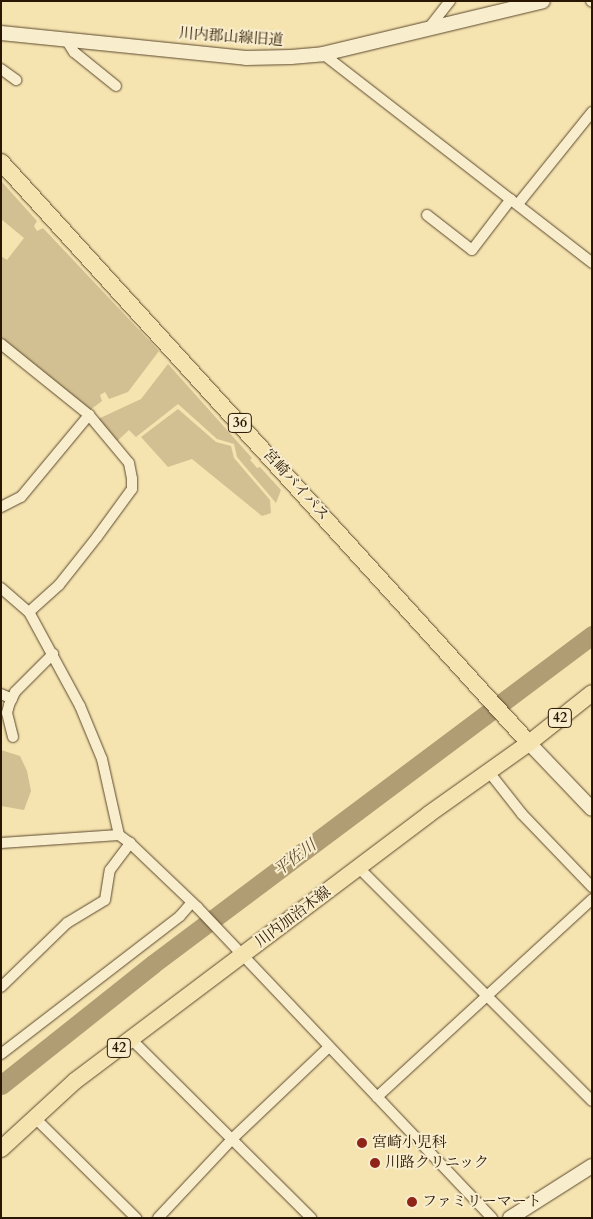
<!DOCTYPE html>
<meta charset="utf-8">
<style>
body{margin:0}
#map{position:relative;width:593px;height:1219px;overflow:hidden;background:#f5e3b0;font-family:Cardo,"Noto Serif JP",serif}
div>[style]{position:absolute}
.green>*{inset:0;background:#d2c092}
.river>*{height:19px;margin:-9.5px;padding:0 9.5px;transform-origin:9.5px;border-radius:9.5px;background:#b09d74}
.roads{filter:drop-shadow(0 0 1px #5c492d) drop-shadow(0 0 1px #5c492d)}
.street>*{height:10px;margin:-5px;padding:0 5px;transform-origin:5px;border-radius:5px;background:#f8edcc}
.secondary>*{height:14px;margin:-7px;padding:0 7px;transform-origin:7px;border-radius:7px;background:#f8edcc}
.primary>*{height:16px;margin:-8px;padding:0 8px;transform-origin:8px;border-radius:8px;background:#f5e3b0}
.dots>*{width:14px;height:14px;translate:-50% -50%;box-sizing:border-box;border:2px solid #f8edcc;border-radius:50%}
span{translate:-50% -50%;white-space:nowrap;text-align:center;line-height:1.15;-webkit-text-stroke:4px #f8edcc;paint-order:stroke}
.shield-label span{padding:1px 4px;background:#f8edcc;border:1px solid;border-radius:4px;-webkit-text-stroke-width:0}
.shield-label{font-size:14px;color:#291601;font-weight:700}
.street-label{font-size:15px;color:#291601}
.poi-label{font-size:15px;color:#291601}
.left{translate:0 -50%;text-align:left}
.water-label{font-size:16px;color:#5f4c2f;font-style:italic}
.frame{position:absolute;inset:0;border:2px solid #291601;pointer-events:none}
</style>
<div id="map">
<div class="green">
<i style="clip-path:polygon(1px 181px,37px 221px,34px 226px,37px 231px,43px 228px,159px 351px,128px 392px,109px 399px,105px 392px,100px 395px,102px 401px,90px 410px,1px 337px,1px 256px,7px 260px,24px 238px,1px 219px)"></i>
<i style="clip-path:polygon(168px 364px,252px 458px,250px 460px,257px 468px,260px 467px,281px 490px,276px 503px,237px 457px,234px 444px,217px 439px,178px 404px,136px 437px,129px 430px,116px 442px,98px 419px,141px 399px)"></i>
<i style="clip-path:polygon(178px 409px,216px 442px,231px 446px,234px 458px,270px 500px,271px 513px,262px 516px,192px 459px,168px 467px,141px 437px)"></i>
<i style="clip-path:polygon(1px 750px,20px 756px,27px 771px,31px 791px,24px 810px,1px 806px)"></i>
</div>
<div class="river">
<i style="left:1px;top:1085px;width:194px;rotate:-38.5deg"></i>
<i style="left:153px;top:964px;width:549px;rotate:-36.85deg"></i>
</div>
<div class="roads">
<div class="street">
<i style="left:591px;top:1px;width:1px;rotate:45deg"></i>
<i style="left:428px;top:29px;width:36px;rotate:-52deg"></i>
<i style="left:67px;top:41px;width:13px;rotate:58deg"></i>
<i style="left:74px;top:52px;width:54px;rotate:39deg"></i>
<i style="left:323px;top:54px;width:341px;rotate:37.8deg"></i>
<i style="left:1px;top:69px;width:19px;rotate:36deg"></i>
<i style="left:518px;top:204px;width:118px;rotate:-51.2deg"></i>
<i style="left:427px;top:215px;width:57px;rotate:37.9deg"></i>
<i style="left:472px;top:250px;width:64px;rotate:-52.6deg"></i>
<i style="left:1px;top:344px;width:113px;rotate:38.9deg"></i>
<i style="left:89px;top:415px;width:62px;rotate:50.2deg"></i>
<i style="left:129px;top:463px;width:16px;rotate:79deg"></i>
<i style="left:132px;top:479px;width:10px;rotate:90deg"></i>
<i style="left:132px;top:489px;width:59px;rotate:126.1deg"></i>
<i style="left:97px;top:537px;width:61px;rotate:128.4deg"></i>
<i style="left:59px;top:585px;width:40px;rotate:138deg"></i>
<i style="left:1px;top:507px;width:22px;rotate:-27deg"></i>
<i style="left:21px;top:497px;width:107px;rotate:-50.3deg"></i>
<i style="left:1px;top:588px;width:37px;rotate:41deg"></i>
<i style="left:29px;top:612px;width:107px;rotate:61.5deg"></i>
<i style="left:80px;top:706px;width:57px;rotate:67.5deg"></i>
<i style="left:102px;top:759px;width:78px;rotate:77.4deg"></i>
<i style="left:1px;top:694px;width:12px;rotate:24deg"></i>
<i style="left:13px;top:737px;width:25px;rotate:-104deg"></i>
<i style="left:7px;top:713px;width:8px;rotate:-76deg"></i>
<i style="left:9px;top:705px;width:14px;rotate:-65deg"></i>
<i style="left:15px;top:692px;width:54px;rotate:-45deg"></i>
<i style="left:489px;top:772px;width:53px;rotate:51.8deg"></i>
<i style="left:522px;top:814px;width:101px;rotate:46.2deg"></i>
<i style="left:1px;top:843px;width:118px;rotate:-3.9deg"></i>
<i style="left:119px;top:835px;width:14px;rotate:36deg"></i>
<i style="left:130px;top:843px;width:93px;rotate:43.7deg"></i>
<i style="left:197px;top:907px;width:429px;rotate:46.5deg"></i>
<i style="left:358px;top:867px;width:331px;rotate:45deg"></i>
<i style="left:1px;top:987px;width:92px;rotate:-44.1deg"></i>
<i style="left:67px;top:923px;width:44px;rotate:-31.2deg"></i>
<i style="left:105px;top:900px;width:30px;rotate:-81deg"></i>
<i style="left:110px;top:870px;width:34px;rotate:-53deg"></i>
<i style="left:131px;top:1039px;width:254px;rotate:44.8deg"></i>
<i style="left:1px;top:1054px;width:226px;rotate:-37.6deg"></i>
<i style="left:180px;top:916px;width:18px;rotate:-49deg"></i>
<i style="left:377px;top:1097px;width:292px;rotate:-42.6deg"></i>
<i style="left:34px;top:1117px;width:144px;rotate:44.7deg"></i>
<i style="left:158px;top:1218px;width:110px;rotate:-46.8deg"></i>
<i style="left:233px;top:1138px;width:131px;rotate:-43.5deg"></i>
</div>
<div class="secondary">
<i style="left:1px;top:33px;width:246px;rotate:5.8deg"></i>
<i style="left:246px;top:58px;width:45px;rotate:-1.3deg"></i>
<i style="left:291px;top:57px;width:32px;rotate:-5deg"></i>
<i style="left:323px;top:54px;width:226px;rotate:-13.5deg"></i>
<i style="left:529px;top:743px;width:91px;rotate:46.3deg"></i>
<i style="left:510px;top:1218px;width:97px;rotate:-32.4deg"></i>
</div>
<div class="primary">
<i style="left:1px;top:162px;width:785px;rotate:47.74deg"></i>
<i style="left:1px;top:1149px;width:100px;rotate:-42.6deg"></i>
<i style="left:75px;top:1081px;width:443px;rotate:-37deg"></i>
<i style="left:429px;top:814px;width:123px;rotate:-35.4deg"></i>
<i style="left:529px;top:743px;width:80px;rotate:-38.4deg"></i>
</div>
</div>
<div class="dots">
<i style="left:362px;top:1143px;background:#8f2418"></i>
<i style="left:375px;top:1163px;background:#8f2418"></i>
<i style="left:412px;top:1202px;background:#8f2418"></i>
</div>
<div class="shield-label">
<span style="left:240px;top:423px">36</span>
<span style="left:560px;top:718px">42</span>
<span style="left:119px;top:1048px">42</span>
</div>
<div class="street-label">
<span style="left:231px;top:37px;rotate:4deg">川内郡山線旧道</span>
<span style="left:296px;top:485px;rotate:48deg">宮崎バイパス</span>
<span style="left:293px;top:917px;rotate:-37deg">川内加治木線</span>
</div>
<div class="poi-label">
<span class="left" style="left:372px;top:1143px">宮崎小児科</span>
<span class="left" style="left:385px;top:1163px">川路クリニック</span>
<span class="left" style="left:422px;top:1202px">ファミリーマート</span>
</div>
<div class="water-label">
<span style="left:295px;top:858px;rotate:-37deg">平佐川</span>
</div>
<div class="frame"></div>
</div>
